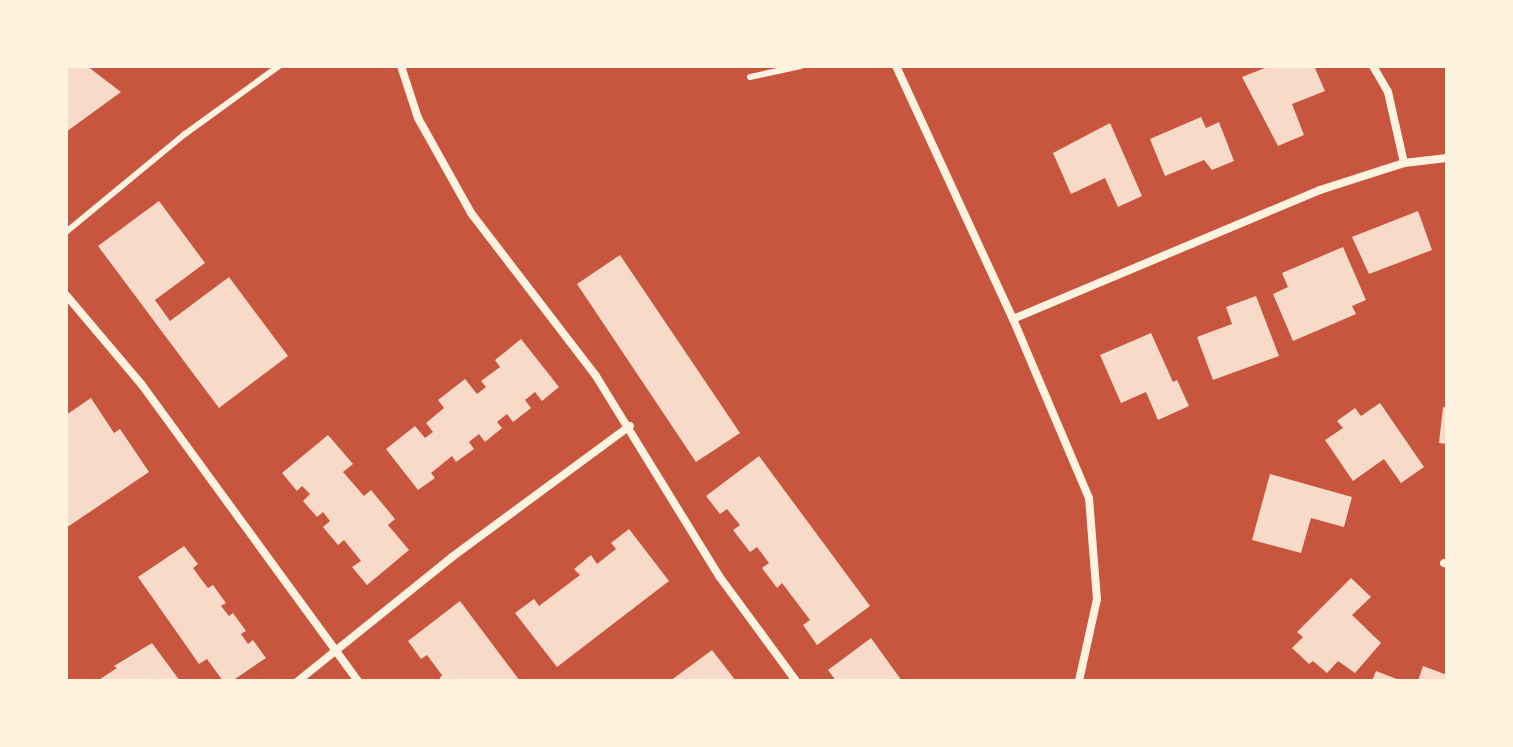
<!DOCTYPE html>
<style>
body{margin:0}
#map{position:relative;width:1513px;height:747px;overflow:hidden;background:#c8553d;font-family:Cabin,sans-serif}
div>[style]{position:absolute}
.building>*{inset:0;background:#f7dbc8}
.service>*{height:6px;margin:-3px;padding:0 3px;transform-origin:3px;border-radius:3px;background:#fff3e0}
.minor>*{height:8px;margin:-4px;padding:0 4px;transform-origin:4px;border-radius:4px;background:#fff3e0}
span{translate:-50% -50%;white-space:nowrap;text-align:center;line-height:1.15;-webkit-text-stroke:8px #fff3e0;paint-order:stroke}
.frame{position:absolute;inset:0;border:68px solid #fff3e0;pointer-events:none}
</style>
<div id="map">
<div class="building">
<i style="clip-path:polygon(66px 66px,87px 66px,121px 92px,66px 132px)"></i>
<i style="clip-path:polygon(1270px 66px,1314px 66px,1325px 91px,1292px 104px,1304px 135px,1278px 146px,1242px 77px)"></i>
<i style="clip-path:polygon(1201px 117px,1206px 128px,1219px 122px,1234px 161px,1212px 170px,1204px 160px,1165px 176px,1150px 139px)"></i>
<i style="clip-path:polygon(1110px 123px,1142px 196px,1118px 207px,1105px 178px,1071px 194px,1053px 153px)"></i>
<i style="clip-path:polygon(159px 201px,205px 263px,155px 300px,170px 321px,229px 277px,288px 356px,219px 408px,98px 246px)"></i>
<i style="clip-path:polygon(1418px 211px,1432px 250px,1369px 274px,1352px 237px)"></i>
<i style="clip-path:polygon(1343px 247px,1366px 300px,1352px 306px,1356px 314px,1293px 341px,1273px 294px,1288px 287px,1282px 273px)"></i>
<i style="clip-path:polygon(620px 255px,740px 433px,696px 462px,577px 284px)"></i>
<i style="clip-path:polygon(1256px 296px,1279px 356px,1213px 380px,1197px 337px,1232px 324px,1226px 307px)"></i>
<i style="clip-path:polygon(1151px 333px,1173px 382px,1177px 380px,1189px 406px,1158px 420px,1146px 392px,1121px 403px,1100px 355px)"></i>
<i style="clip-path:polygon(521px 339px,559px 387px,542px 401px,535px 392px,525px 400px,531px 408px,513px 422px,507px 414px,497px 422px,502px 428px,485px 442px,479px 434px,469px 442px,474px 449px,456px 462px,452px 456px,431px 473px,435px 478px,418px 490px,386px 449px,415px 426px,425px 438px,433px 432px,426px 423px,444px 408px,438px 400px,465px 379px,477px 394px,486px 387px,481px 381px,500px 367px,495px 360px)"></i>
<i style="clip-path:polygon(91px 398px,114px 433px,120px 429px,149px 472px,66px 528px,66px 415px)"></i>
<i style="clip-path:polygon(1380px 403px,1424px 467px,1401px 483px,1384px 459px,1353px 481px,1325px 440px,1343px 428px,1337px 421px,1355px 408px,1361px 416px)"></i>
<i style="clip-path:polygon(1443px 407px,1447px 408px,1447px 444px,1439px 443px)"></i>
<i style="clip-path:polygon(328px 435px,353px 464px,343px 472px,364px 496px,371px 490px,395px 519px,388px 525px,409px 550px,367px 585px,352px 567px,361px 561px,344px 540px,338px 545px,323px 527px,330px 521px,323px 512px,317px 517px,303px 501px,310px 494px,302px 486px,297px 491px,282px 473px)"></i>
<i style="clip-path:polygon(759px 456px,870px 606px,817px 645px,803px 625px,810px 620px,782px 583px,777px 588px,762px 568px,769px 563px,757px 547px,750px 552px,733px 530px,740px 525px,727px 509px,720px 514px,706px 496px)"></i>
<i style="clip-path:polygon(1270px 474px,1352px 497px,1344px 527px,1311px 518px,1301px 553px,1252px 540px)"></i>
<i style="clip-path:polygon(629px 529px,669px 581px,557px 667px,515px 613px,534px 599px,539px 606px,580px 575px,574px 569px,591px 555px,597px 564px,616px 549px,611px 543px)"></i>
<i style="clip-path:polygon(184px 546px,198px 564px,193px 568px,201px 579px,208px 588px,213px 585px,226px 603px,221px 606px,229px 616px,233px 613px,246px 631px,241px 634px,248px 644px,253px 640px,266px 658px,232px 681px,223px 681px,207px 659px,199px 664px,138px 577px)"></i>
<i style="clip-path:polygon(1351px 578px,1371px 597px,1352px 615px,1381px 643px,1355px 673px,1338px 661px,1327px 673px,1313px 661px,1309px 664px,1292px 648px,1303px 637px,1297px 632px)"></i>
<i style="clip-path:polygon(460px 601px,520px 681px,438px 681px,442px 675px,427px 655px,421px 659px,408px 641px)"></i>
<i style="clip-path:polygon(871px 638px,902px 681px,836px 681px,828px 670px)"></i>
<i style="clip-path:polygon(152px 643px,180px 681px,97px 681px,117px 668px,114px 666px)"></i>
<i style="clip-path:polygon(712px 650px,736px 681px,670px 681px)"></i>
<i style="clip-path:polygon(1423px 666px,1447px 675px,1445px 681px,1418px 681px)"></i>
<i style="clip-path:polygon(1376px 671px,1402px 681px,1372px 681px)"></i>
</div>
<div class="service">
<i style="left:750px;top:77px;width:52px;rotate:-12.2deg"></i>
<i style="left:66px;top:232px;width:154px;rotate:-39.5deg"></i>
<i style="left:185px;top:134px;width:116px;rotate:-35.9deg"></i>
</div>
<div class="minor">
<i style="left:401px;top:66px;width:55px;rotate:71.9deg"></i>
<i style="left:418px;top:118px;width:109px;rotate:60.8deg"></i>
<i style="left:471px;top:213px;width:205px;rotate:52.5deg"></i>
<i style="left:596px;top:376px;width:235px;rotate:58.4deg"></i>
<i style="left:719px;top:576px;width:130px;rotate:53.7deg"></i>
<i style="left:896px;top:66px;width:279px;rotate:65.2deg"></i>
<i style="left:1013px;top:319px;width:194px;rotate:67deg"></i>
<i style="left:1089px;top:498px;width:101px;rotate:85.5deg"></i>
<i style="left:1097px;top:599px;width:84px;rotate:102.4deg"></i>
<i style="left:1373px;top:66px;width:30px;rotate:60deg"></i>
<i style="left:1388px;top:92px;width:73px;rotate:77.3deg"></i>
<i style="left:66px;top:295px;width:118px;rotate:49.8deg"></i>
<i style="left:142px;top:385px;width:366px;rotate:53.9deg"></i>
<i style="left:1013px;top:319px;width:333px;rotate:-22.8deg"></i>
<i style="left:1320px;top:190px;width:88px;rotate:-17.8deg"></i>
<i style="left:1404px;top:163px;width:43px;rotate:-6.6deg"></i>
<i style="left:1444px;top:563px;width:3px;rotate:18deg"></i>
<i style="left:298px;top:681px;width:198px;rotate:-38.8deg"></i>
<i style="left:452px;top:557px;width:221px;rotate:-36.4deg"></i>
</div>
<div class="frame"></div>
</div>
